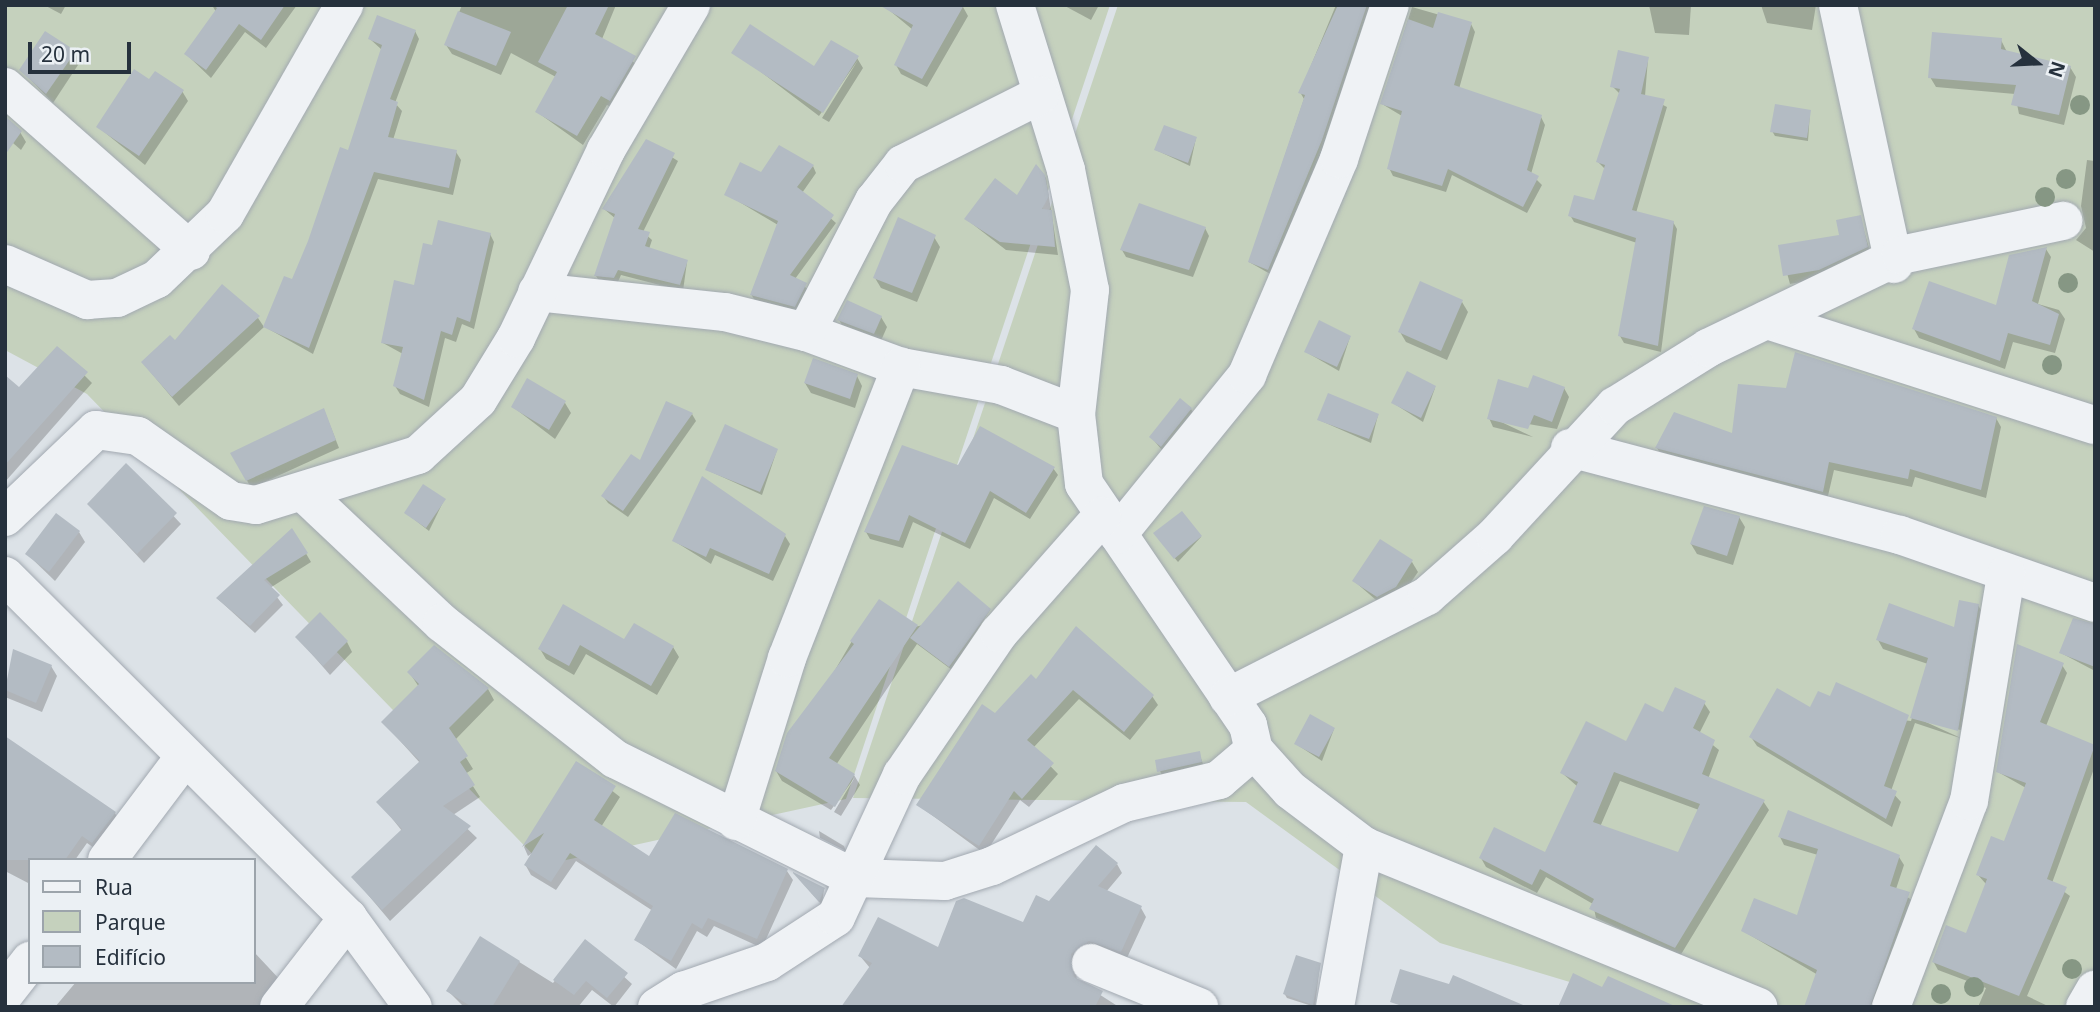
<!DOCTYPE html>
<meta charset="utf-8">
<style>
body{margin:0}
#map{position:relative;width:2100px;height:1012px;overflow:hidden;background:#dce2e7;font-family:"Noto Sans",sans-serif}
div>[style]{position:absolute}
.green>*{inset:0;background:#c5d1bd}
.shadow>*{inset:0;background:#0003}
.building>*{inset:0;background:#b3bbc3}
.roads{filter:drop-shadow(0 0 2px #a2a9b1) drop-shadow(0 0 2px #a2a9b1)}
.minor>*{height:38px;margin:-19px;padding:0 19px;transform-origin:19px;border-radius:19px;background:#eff2f5}
.trees>*{width:20px;height:20px;margin:-10px;border-radius:50%;background:#869784}
span{translate:-50% -50%;white-space:nowrap;text-align:center;line-height:1.15;-webkit-text-stroke:5px #ebf0f4;paint-order:stroke}
.frame{position:absolute;inset:0;border:7px solid #26313d;pointer-events:none}
.legend{position:absolute;left:28px;top:858px;width:228px;height:126px;box-sizing:border-box;background:#ebf0f4;border:2px solid #9ca4ab;margin:0;padding:9px 12px;list-style:none;font-size:21px;color:#26313d}
.legend li{display:flex;align-items:center;gap:14px;height:35px}
.legend b{width:35px;border:2px solid #9ca4ab}
.north{position:absolute;left:2002px;top:28px;width:70px;height:70px;-webkit-text-stroke:5px #ebf0f4;paint-order:stroke;rotate:108deg;font-size:19px;font-weight:700;line-height:28px;text-align:center;color:#26313d}
.north::after{content:'';display:block;margin:auto;width:24px;height:32px;background:#26313d;clip-path:polygon(50% 0,100% 100%,50% 72%,0 100%)}
.scale{position:absolute;left:28px;top:42px;width:103px;height:32px;box-sizing:border-box;border:4px solid #26313d;border-top:0;padding-left:9px;font-size:21px;line-height:24px;white-space:nowrap;color:#26313d;-webkit-text-stroke:5px #ebf0f4;paint-order:stroke}
</style>
<div id="map">
<div class="green">
<i style="clip-path:polygon(5px 5px,1110px 5px,846px 799px,543px 865px,87px 394px,5px 350px)"></i>
<i style="clip-path:polygon(1118px 5px,2095px 5px,2095px 1007px,1653px 1007px,1440px 943px,1246px 802px,853px 798px)"></i>
</div>
<div class="shadow">
<i style="clip-path:polygon(44px 5px,66px 5px,61px 14px)"></i>
<i style="clip-path:polygon(212px 5px,297px 5px,266px 48px,245px 32px,211px 78px,186px 54px,216px 12px)"></i>
<i style="clip-path:polygon(462px 5px,616px 5px,602px 39px,640px 67px,615px 109px,607px 105px,583px 145px,537px 112px,556px 77px,511px 53px,501px 75px,452px 54px,446px 45px)"></i>
<i style="clip-path:polygon(1063px 5px,1099px 5px,1091px 20px)"></i>
<i style="clip-path:polygon(1336px 5px,1372px 5px,1325px 147px,1272px 275px,1249px 262px,1304px 99px,1300px 92px)"></i>
<i style="clip-path:polygon(1649px 5px,1691px 5px,1689px 35px,1655px 33px)"></i>
<i style="clip-path:polygon(1761px 5px,1816px 5px,1812px 30px,1767px 23px)"></i>
<i style="clip-path:polygon(963px 7px,968px 16px,927px 87px,901px 74px,896px 65px,913px 30px,889px 10px)"></i>
<i style="clip-path:polygon(1412px 7px,1471px 24px,1475px 32px,1459px 89px,1541px 117px,1545px 125px,1531px 174px,1542px 185px,1527px 213px,1452px 175px,1446px 192px,1393px 176px,1389px 168px,1402px 116px,1382px 104px)"></i>
<i style="clip-path:polygon(415px 31px,419px 39px,395px 103px,402px 111px,393px 140px,456px 152px,461px 160px,453px 195px,378px 179px,313px 354px,265px 327px,293px 281px,349px 152px,382px 50px,370px 39px)"></i>
<i style="clip-path:polygon(2001px 40px,2007px 52px,2070px 67px,2076px 77px,2064px 125px,2019px 114px,2015px 94px,1936px 87px,1930px 77px)"></i>
<i style="clip-path:polygon(74px 52px,80px 62px,53px 103px,21px 70px)"></i>
<i style="clip-path:polygon(857px 58px,863px 68px,829px 122px,822px 118px,858px 60px,819px 116px,748px 62px,815px 69px)"></i>
<i style="clip-path:polygon(1648px 59px,1645px 96px,1667px 107px,1636px 213px,1673px 222px,1677px 229px,1661px 352px,1624px 343px,1620px 336px,1637px 243px,1574px 222px,1570px 215px,1595px 202px,1606px 170px,1598px 162px,1620px 94px,1612px 86px)"></i>
<i style="clip-path:polygon(150px 81px,182px 91px,188px 101px,145px 165px,98px 127px)"></i>
<i style="clip-path:polygon(1810px 112px,1808px 141px,1775px 136px,1772px 131px)"></i>
<i style="clip-path:polygon(20px 132px,26px 142px,21px 150px,5px 136px)"></i>
<i style="clip-path:polygon(1196px 138px,1190px 166px,1156px 150px)"></i>
<i style="clip-path:polygon(646px 141px,678px 161px,643px 232px,652px 240px,649px 249px,687px 262px,683px 291px,621px 275px,617px 284px,600px 282px,596px 276px,616px 219px,604px 209px)"></i>
<i style="clip-path:polygon(2087px 160px,2095px 161px,2095px 252px,2076px 240px,2086px 228px,2081px 206px)"></i>
<i style="clip-path:polygon(813px 166px,816px 173px,802px 193px,836px 223px,795px 279px,810px 291px,798px 313px,755px 301px,751px 294px,778px 225px,726px 194px)"></i>
<i style="clip-path:polygon(1037px 167px,1046px 178px,1058px 255px,1006px 250px,966px 219px,1018px 197px)"></i>
<i style="clip-path:polygon(1860px 217px,1871px 255px,1824px 278px,1790px 284px,1780px 247px,1841px 236px)"></i>
<i style="clip-path:polygon(1205px 228px,1209px 236px,1193px 277px,1126px 257px,1122px 250px)"></i>
<i style="clip-path:polygon(490px 234px,494px 242px,474px 329px,462px 324px,456px 342px,445px 338px,429px 407px,400px 394px,395px 386px,403px 354px,383px 343px,415px 287px)"></i>
<i style="clip-path:polygon(934px 237px,940px 247px,917px 302px,881px 288px,875px 278px)"></i>
<i style="clip-path:polygon(2046px 249px,2051px 257px,2038px 304px,2059px 310px,2065px 319px,2055px 353px,2013px 342px,2005px 369px,1919px 338px,1914px 329px,1997px 307px)"></i>
<i style="clip-path:polygon(1462px 302px,1468px 312px,1447px 360px,1406px 342px,1400px 332px)"></i>
<i style="clip-path:polygon(881px 317px,887px 327px,880px 343px,845px 330px,839px 320px)"></i>
<i style="clip-path:polygon(258px 318px,264px 327px,179px 406px,143px 363px,175px 343px)"></i>
<i style="clip-path:polygon(1350px 337px,1339px 371px,1306px 352px)"></i>
<i style="clip-path:polygon(57px 348px,92px 383px,5px 482px,5px 404px)"></i>
<i style="clip-path:polygon(857px 376px,862px 386px,855px 408px,811px 393px,805px 383px)"></i>
<i style="clip-path:polygon(1435px 388px,1423px 422px,1393px 403px)"></i>
<i style="clip-path:polygon(1564px 388px,1569px 397px,1557px 429px,1493px 418px,1533px 437px,1493px 427px,1489px 418px,1529px 390px)"></i>
<i style="clip-path:polygon(565px 403px,571px 413px,555px 439px,513px 407px)"></i>
<i style="clip-path:polygon(1191px 409px,1197px 419px,1167px 456px,1151px 437px)"></i>
<i style="clip-path:polygon(324px 410px,339px 448px,251px 488px,233px 454px)"></i>
<i style="clip-path:polygon(692px 414px,696px 421px,628px 517px,608px 503px,603px 496px)"></i>
<i style="clip-path:polygon(1378px 415px,1371px 443px,1319px 420px)"></i>
<i style="clip-path:polygon(1996px 418px,2001px 427px,1986px 498px,1915px 477px,1912px 487px,1834px 470px,1827px 500px,1662px 456px,1657px 448px)"></i>
<i style="clip-path:polygon(777px 450px,762px 495px,707px 470px)"></i>
<i style="clip-path:polygon(126px 465px,181px 524px,144px 563px,89px 504px)"></i>
<i style="clip-path:polygon(959px 467px,1053px 468px,1058px 475px,1030px 519px,994px 498px,970px 549px,913px 522px,903px 548px,870px 539px,866px 532px)"></i>
<i style="clip-path:polygon(444px 500px,429px 531px,406px 513px)"></i>
<i style="clip-path:polygon(1739px 517px,1745px 527px,1733px 565px,1697px 554px,1691px 544px)"></i>
<i style="clip-path:polygon(292px 530px,311px 562px,270px 588px,283px 605px,255px 633px,218px 599px)"></i>
<i style="clip-path:polygon(79px 532px,85px 542px,55px 581px,27px 554px)"></i>
<i style="clip-path:polygon(785px 536px,790px 544px,773px 581px,715px 555px,711px 564px,674px 541px)"></i>
<i style="clip-path:polygon(1201px 537px,1178px 562px,1158px 538px)"></i>
<i style="clip-path:polygon(1412px 562px,1418px 572px,1401px 597px,1383px 606px,1354px 581px)"></i>
<i style="clip-path:polygon(1978px 605px,1983px 614px,1964px 731px,1917px 718px,1963px 739px,1915px 723px,1891px 791px,1901px 802px,1892px 827px,1757px 746px,1751px 737px,1811px 710px,1911px 721px,1928px 664px,1883px 649px,1878px 640px,1956px 630px)"></i>
<i style="clip-path:polygon(564px 606px,625px 641px,673px 647px,679px 657px,657px 695px,586px 654px,574px 675px,546px 659px,540px 649px)"></i>
<i style="clip-path:polygon(990px 610px,952px 670px,917px 644px,836px 765px,854px 775px,860px 785px,841px 816px,834px 812px,855px 777px,831px 810px,782px 781px,776px 771px,852px 641px)"></i>
<i style="clip-path:polygon(2095px 625px,2095px 671px,2061px 653px)"></i>
<i style="clip-path:polygon(297px 637px,347px 642px,352px 652px,330px 675px)"></i>
<i style="clip-path:polygon(14px 651px,51px 666px,57px 676px,42px 712px,5px 697px)"></i>
<i style="clip-path:polygon(2062px 665px,2067px 673px,2046px 726px,2094px 746px,2095px 766px,2052px 883px,2070px 896px,2027px 996px,2050px 1007px,1978px 1007px,1986px 988px,1938px 970px,1933px 961px,1967px 935px,1986px 884px,1978px 875px,2005px 843px,2026px 788px,1998px 772px)"></i>
<i style="clip-path:polygon(409px 672px,488px 689px,494px 700px,455px 740px,473px 769px,465px 774px,480px 797px,453px 815px,477px 838px,390px 921px,353px 877px,402px 831px,379px 802px,420px 763px,383px 722px,419px 687px)"></i>
<i style="clip-path:polygon(1036px 681px,1152px 696px,1158px 705px,1130px 740px,1079px 699px,1033px 748px,1058px 774px,1029px 807px,1020px 800px,985px 854px,918px 805px,995px 715px)"></i>
<i style="clip-path:polygon(evenodd,1704px 703px,1710px 712px,1699px 734px,1719px 750px,1708px 779px,1763px 801px,1769px 810px,1680px 956px,1596px 918px,1593px 904px,1546px 877px,1537px 893px,1486px 867px,1481px 858px,1546px 855px,1578px 787px,1562px 773px,1627px 743px,1664px 714px,1704px 703px,1620px 781px,1699px 810px,1679px 854px,1600px 827px,1620px 781px)"></i>
<i style="clip-path:polygon(1334px 729px,1322px 761px,1296px 744px)"></i>
<i style="clip-path:polygon(5px 753px,115px 813px,119px 821px,97px 850px,87px 843px,75px 860px,30px 860px,30px 884px,5px 871px)"></i>
<i style="clip-path:polygon(1199px 753px,1206px 772px,1164px 782px,1157px 762px)"></i>
<i style="clip-path:polygon(577px 763px,620px 797px,601px 827px,650px 858px,787px 871px,793px 880px,762px 948px,714px 926px,707px 937px,697px 931px,676px 969px,636px 940px,653px 911px,576px 861px,556px 890px,531px 875px,526px 866px,534px 852px,528px 856px,524px 847px)"></i>
<i style="clip-path:polygon(819px 831px,844px 846px,846px 851px,820px 838px)"></i>
<i style="clip-path:polygon(1780px 837px,1899px 857px,1904px 865px,1896px 889px,1913px 901px,1875px 1007px,1832px 1007px,1818px 975px,1743px 931px,1799px 918px,1818px 855px,1784px 845px)"></i>
<i style="clip-path:polygon(1117px 864px,1122px 873px,1106px 892px,1141px 908px,1146px 917px,1126px 960px,1075px 965px,1077px 980px,1119px 1007px,843px 1007px,870px 968px,860px 956px,938px 949px,1024px 924px)"></i>
<i style="clip-path:polygon(798px 878px,824px 889px,822px 905px)"></i>
<i style="clip-path:polygon(481px 938px,553px 983px,586px 942px,632px 984px,614px 1007px,592px 990px,578px 1007px,464px 1007px,448px 991px)"></i>
<i style="clip-path:polygon(254px 952px,283px 983px,262px 1007px,55px 1007px,76px 982px,254px 982px)"></i>
<i style="clip-path:polygon(1320px 964px,1315px 1007px,1287px 998px,1284px 993px)"></i>
</div>
<div class="building">
<i style="clip-path:polygon(213px 5px,285px 5px,261px 40px,239px 24px,206px 70px,184px 54px,217px 8px)"></i>
<i style="clip-path:polygon(568px 5px,609px 5px,595px 34px,636px 56px,610px 101px,601px 96px,577px 136px,535px 112px,557px 72px,538px 62px)"></i>
<i style="clip-path:polygon(879px 5px,964px 5px,922px 79px,894px 65px,913px 25px)"></i>
<i style="clip-path:polygon(1338px 5px,1367px 5px,1322px 140px,1268px 270px,1248px 262px,1305px 95px,1298px 93px)"></i>
<i style="clip-path:polygon(458px 11px,511px 32px,496px 66px,444px 45px)"></i>
<i style="clip-path:polygon(1438px 12px,1472px 22px,1454px 85px,1542px 115px,1527px 170px,1539px 176px,1523px 207px,1448px 169px,1442px 186px,1387px 169px,1402px 111px,1380px 104px,1408px 19px,1433px 28px)"></i>
<i style="clip-path:polygon(377px 15px,416px 30px,390px 99px,398px 102px,388px 137px,457px 150px,449px 188px,374px 172px,309px 348px,263px 327px,284px 276px,292px 279px,308px 241px,340px 147px,348px 150px,382px 45px,368px 39px)"></i>
<i style="clip-path:polygon(750px 24px,814px 66px,831px 40px,859px 56px,823px 113px,731px 53px)"></i>
<i style="clip-path:polygon(45px 31px,76px 51px,46px 94px,19px 70px)"></i>
<i style="clip-path:polygon(1932px 32px,2002px 38px,2001px 49px,2071px 66px,2059px 115px,2011px 105px,2016px 85px,1928px 78px)"></i>
<i style="clip-path:polygon(1618px 50px,1649px 57px,1641px 94px,1665px 99px,1632px 210px,1674px 221px,1658px 346px,1618px 336px,1636px 238px,1568px 216px,1574px 195px,1594px 200px,1605px 165px,1596px 162px,1620px 89px,1610px 87px)"></i>
<i style="clip-path:polygon(134px 69px,149px 79px,155px 71px,184px 90px,139px 156px,96px 127px)"></i>
<i style="clip-path:polygon(1775px 104px,1811px 110px,1807px 138px,1770px 132px)"></i>
<i style="clip-path:polygon(5px 116px,22px 131px,5px 155px)"></i>
<i style="clip-path:polygon(1164px 125px,1197px 137px,1188px 163px,1154px 150px)"></i>
<i style="clip-path:polygon(646px 139px,675px 153px,638px 229px,650px 232px,645px 246px,688px 260px,680px 285px,618px 270px,614px 278px,594px 276px,615px 214px,602px 209px)"></i>
<i style="clip-path:polygon(779px 145px,814px 165px,797px 187px,834px 215px,790px 275px,807px 283px,795px 307px,750px 295px,778px 221px,724px 195px,740px 162px,761px 172px)"></i>
<i style="clip-path:polygon(1036px 164px,1045px 175px,1049px 196px,1042px 209px,1052px 210px,1055px 247px,1000px 242px,964px 219px,995px 178px,1017px 195px)"></i>
<i style="clip-path:polygon(1139px 203px,1206px 227px,1189px 270px,1120px 250px)"></i>
<i style="clip-path:polygon(1861px 215px,1868px 247px,1819px 270px,1783px 276px,1778px 245px,1839px 235px,1836px 220px)"></i>
<i style="clip-path:polygon(898px 217px,936px 235px,912px 293px,873px 278px)"></i>
<i style="clip-path:polygon(438px 220px,491px 233px,470px 322px,457px 317px,452px 335px,441px 331px,424px 400px,393px 386px,403px 347px,381px 343px,394px 280px,414px 285px,423px 243px,432px 245px)"></i>
<i style="clip-path:polygon(2047px 247px,2032px 301px,2059px 314px,2050px 345px,2008px 333px,2000px 361px,1912px 329px,1929px 281px,1996px 305px,2009px 255px)"></i>
<i style="clip-path:polygon(1420px 281px,1463px 300px,1441px 351px,1398px 332px)"></i>
<i style="clip-path:polygon(222px 284px,260px 316px,172px 397px,141px 362px,170px 335px,175px 340px)"></i>
<i style="clip-path:polygon(847px 300px,882px 316px,874px 334px,837px 320px)"></i>
<i style="clip-path:polygon(1319px 320px,1351px 336px,1337px 367px,1304px 352px)"></i>
<i style="clip-path:polygon(57px 346px,88px 372px,5px 465px,5px 375px,19px 387px)"></i>
<i style="clip-path:polygon(1795px 352px,1997px 417px,1981px 490px,1910px 469px,1908px 479px,1829px 462px,1823px 492px,1655px 448px,1674px 412px,1732px 433px,1738px 384px,1786px 388px)"></i>
<i style="clip-path:polygon(813px 358px,858px 374px,850px 399px,804px 383px)"></i>
<i style="clip-path:polygon(1407px 371px,1436px 386px,1421px 418px,1391px 403px)"></i>
<i style="clip-path:polygon(1533px 375px,1565px 387px,1552px 422px,1534px 415px,1528px 429px,1487px 419px,1498px 379px,1528px 388px)"></i>
<i style="clip-path:polygon(527px 378px,566px 401px,549px 430px,511px 407px)"></i>
<i style="clip-path:polygon(1328px 393px,1379px 414px,1369px 439px,1317px 420px)"></i>
<i style="clip-path:polygon(1180px 398px,1192px 408px,1161px 447px,1149px 437px)"></i>
<i style="clip-path:polygon(666px 401px,693px 413px,623px 511px,601px 496px,631px 454px,640px 460px)"></i>
<i style="clip-path:polygon(324px 408px,336px 440px,246px 481px,230px 453px)"></i>
<i style="clip-path:polygon(725px 424px,778px 449px,760px 492px,705px 470px)"></i>
<i style="clip-path:polygon(980px 426px,1055px 467px,1026px 513px,990px 491px,965px 543px,909px 515px,899px 541px,864px 532px,902px 445px,958px 465px)"></i>
<i style="clip-path:polygon(126px 463px,177px 513px,137px 554px,87px 504px)"></i>
<i style="clip-path:polygon(702px 476px,786px 534px,769px 574px,710px 548px,706px 557px,672px 541px)"></i>
<i style="clip-path:polygon(423px 484px,446px 499px,426px 528px,404px 513px)"></i>
<i style="clip-path:polygon(1704px 506px,1740px 516px,1727px 556px,1690px 544px)"></i>
<i style="clip-path:polygon(1182px 511px,1202px 536px,1174px 559px,1153px 533px)"></i>
<i style="clip-path:polygon(56px 513px,80px 531px,49px 572px,25px 554px)"></i>
<i style="clip-path:polygon(292px 528px,308px 553px,264px 580px,280px 595px,250px 626px,216px 598px)"></i>
<i style="clip-path:polygon(1380px 539px,1413px 560px,1396px 587px,1377px 597px,1352px 581px)"></i>
<i style="clip-path:polygon(958px 581px,991px 609px,949px 667px,910px 638px)"></i>
<i style="clip-path:polygon(879px 599px,918px 625px,829px 758px,855px 774px,835px 807px,775px 771px,787px 733px,854px 644px,850px 641px)"></i>
<i style="clip-path:polygon(1959px 600px,1979px 604px,1958px 731px,1910px 718px,1928px 658px,1876px 640px,1889px 603px,1954px 627px)"></i>
<i style="clip-path:polygon(563px 604px,624px 639px,634px 623px,674px 646px,651px 686px,580px 645px,569px 666px,538px 649px)"></i>
<i style="clip-path:polygon(320px 612px,348px 641px,323px 666px,295px 637px)"></i>
<i style="clip-path:polygon(2073px 618px,2095px 624px,2095px 667px,2059px 653px)"></i>
<i style="clip-path:polygon(1076px 626px,1154px 695px,1124px 732px,1073px 690px,1027px 740px,1054px 763px,1022px 799px,1014px 791px,979px 846px,916px 805px,982px 704px,995px 713px,1031px 674px,1036px 679px)"></i>
<i style="clip-path:polygon(2017px 644px,2064px 663px,2040px 722px,2095px 745px,2047px 879px,2067px 887px,2019px 996px,1932px 962px,1946px 925px,1966px 933px,1987px 879px,1976px 875px,1991px 836px,2004px 841px,2026px 783px,1996px 772px)"></i>
<i style="clip-path:polygon(434px 645px,489px 688px,449px 728px,468px 756px,460px 762px,475px 785px,443px 806px,471px 826px,382px 910px,351px 877px,402px 829px,376px 802px,420px 761px,381px 722px,419px 684px,407px 672px)"></i>
<i style="clip-path:polygon(13px 649px,52px 665px,36px 703px,5px 690px)"></i>
<i style="clip-path:polygon(1836px 682px,1909px 715px,1884px 786px,1897px 791px,1886px 819px,1749px 737px,1777px 688px,1810px 707px,1818px 691px,1830px 696px)"></i>
<i style="clip-path:polygon(evenodd,1675px 687px,1706px 701px,1693px 728px,1715px 740px,1702px 774px,1765px 800px,1675px 948px,1589px 909px,1594px 899px,1540px 869px,1532px 885px,1479px 858px,1494px 827px,1545px 852px,1578px 782px,1560px 773px,1586px 721px,1626px 741px,1645px 703px,1663px 712px,1675px 687px,1614px 772px,1700px 804px,1678px 852px,1593px 822px,1614px 772px)"></i>
<i style="clip-path:polygon(1310px 714px,1335px 728px,1319px 757px,1294px 744px)"></i>
<i style="clip-path:polygon(5px 736px,116px 812px,92px 843px,82px 836px,65px 860px,5px 860px)"></i>
<i style="clip-path:polygon(1200px 751px,1202px 762px,1157px 772px,1155px 760px)"></i>
<i style="clip-path:polygon(576px 761px,616px 786px,594px 820px,649px 856px,675px 813px,788px 869px,757px 939px,708px 918px,702px 929px,692px 923px,671px 961px,634px 940px,653px 906px,570px 853px,551px 882px,524px 865px,544px 833px,522px 847px)"></i>
<i style="clip-path:polygon(1788px 810px,1900px 855px,1890px 886px,1910px 892px,1870px 1007px,1804px 1007px,1817px 970px,1741px 931px,1754px 898px,1797px 915px,1818px 849px,1778px 837px)"></i>
<i style="clip-path:polygon(1096px 845px,1118px 863px,1098px 886px,1142px 906px,1121px 952px,1089px 941px,1071px 954px,1074px 977px,1103px 991px,1095px 1007px,841px 1007px,872px 963px,858px 956px,878px 917px,938px 947px,956px 901px,964px 898px,1023px 922px,1036px 895px,1049px 901px)"></i>
<i style="clip-path:polygon(793px 872px,825px 888px,819px 902px,793px 873px)"></i>
<i style="clip-path:polygon(480px 936px,520px 961px,492px 1007px,472px 1007px,446px 991px)"></i>
<i style="clip-path:polygon(585px 939px,628px 973px,607px 998px,586px 981px,574px 995px,553px 980px)"></i>
<i style="clip-path:polygon(1296px 955px,1321px 963px,1313px 1005px,1283px 994px)"></i>
<i style="clip-path:polygon(1400px 969px,1449px 984px,1453px 975px,1528px 1007px,1405px 1007px,1390px 1002px)"></i>
<i style="clip-path:polygon(1573px 973px,1602px 987px,1608px 976px,1677px 1007px,1558px 1007px)"></i>
</div>
<div class="roads">
<div class="minor">
<i style="left:1015px;top:5px;width:173px;rotate:72.8deg"></i>
<i style="left:1066px;top:170px;width:122px;rotate:78.7deg"></i>
<i style="left:1090px;top:290px;width:125px;rotate:96.4deg"></i>
<i style="left:1076px;top:414px;width:70px;rotate:83.5deg"></i>
<i style="left:1084px;top:484px;width:292px;rotate:55.8deg"></i>
<i style="left:1248px;top:725px;width:26px;rotate:77deg"></i>
<i style="left:1254px;top:750px;width:54px;rotate:48deg"></i>
<i style="left:1290px;top:790px;width:93px;rotate:37.1deg"></i>
<i style="left:1364px;top:846px;width:426px;rotate:22.2deg"></i>
<i style="left:1838px;top:5px;width:265px;rotate:77.8deg"></i>
<i style="left:5px;top:87px;width:248px;rotate:41.4deg"></i>
<i style="left:5px;top:264px;width:90px;rotate:23.7deg"></i>
<i style="left:87px;top:300px;width:30px;rotate:-4deg"></i>
<i style="left:117px;top:298px;width:44px;rotate:-25.4deg"></i>
<i style="left:157px;top:279px;width:94px;rotate:-43.7deg"></i>
<i style="left:225px;top:214px;width:241px;rotate:-60.3deg"></i>
<i style="left:537px;top:292px;width:189px;rotate:6.1deg"></i>
<i style="left:725px;top:312px;width:83px;rotate:13.9deg"></i>
<i style="left:806px;top:332px;width:101px;rotate:20.2deg"></i>
<i style="left:901px;top:367px;width:102px;rotate:10.2deg"></i>
<i style="left:1001px;top:385px;width:80px;rotate:21.1deg"></i>
<i style="left:1767px;top:320px;width:344px;rotate:17.8deg"></i>
<i style="left:806px;top:332px;width:148px;rotate:-62.6deg"></i>
<i style="left:874px;top:201px;width:47px;rotate:-51.9deg"></i>
<i style="left:903px;top:164px;width:153px;rotate:-26.7deg"></i>
<i style="left:1570px;top:448px;width:341px;rotate:14.8deg"></i>
<i style="left:1900px;top:535px;width:207px;rotate:19.2deg"></i>
<i style="left:304px;top:493px;width:190px;rotate:43.3deg"></i>
<i style="left:442px;top:623px;width:220px;rotate:38.2deg"></i>
<i style="left:615px;top:759px;width:268px;rotate:26.4deg"></i>
<i style="left:855px;top:878px;width:90px;rotate:1.9deg"></i>
<i style="left:945px;top:881px;width:49px;rotate:-17.7deg"></i>
<i style="left:992px;top:866px;width:146px;rotate:-25.5deg"></i>
<i style="left:1124px;top:803px;width:98px;rotate:-13.6deg"></i>
<i style="left:1219px;top:780px;width:46px;rotate:-40.6deg"></i>
<i style="left:5px;top:517px;width:126px;rotate:-43.7deg"></i>
<i style="left:96px;top:430px;width:42px;rotate:8.1deg"></i>
<i style="left:138px;top:436px;width:113px;rotate:35deg"></i>
<i style="left:231px;top:501px;width:25px;rotate:9deg"></i>
<i style="left:256px;top:505px;width:170px;rotate:-17.2deg"></i>
<i style="left:418px;top:455px;width:81px;rotate:-42.5deg"></i>
<i style="left:478px;top:400px;width:73px;rotate:-58.5deg"></i>
<i style="left:516px;top:338px;width:208px;rotate:-64.4deg"></i>
<i style="left:606px;top:150px;width:168px;rotate:-59.6deg"></i>
<i style="left:1118px;top:534px;width:205px;rotate:-50.9deg"></i>
<i style="left:1247px;top:375px;width:235px;rotate:-66.9deg"></i>
<i style="left:1339px;top:159px;width:162px;rotate:-71.7deg"></i>
<i style="left:5px;top:576px;width:484px;rotate:44.9deg"></i>
<i style="left:348px;top:918px;width:110px;rotate:53.9deg"></i>
<i style="left:1228px;top:697px;width:223px;rotate:-26.9deg"></i>
<i style="left:1427px;top:596px;width:91px;rotate:-41.4deg"></i>
<i style="left:1495px;top:536px;width:177px;rotate:-47.3deg"></i>
<i style="left:1615px;top:406px;width:110px;rotate:-31.9deg"></i>
<i style="left:1708px;top:348px;width:214px;rotate:-25.7deg"></i>
<i style="left:1901px;top:255px;width:166px;rotate:-11.9deg"></i>
<i style="left:736px;top:821px;width:171px;rotate:-72.6deg"></i>
<i style="left:787px;top:658px;width:313px;rotate:-68.6deg"></i>
<i style="left:107px;top:860px;width:128px;rotate:-53deg"></i>
<i style="left:1091px;top:963px;width:117px;rotate:22.2deg"></i>
<i style="left:5px;top:993px;width:41px;rotate:-52deg"></i>
<i style="left:279px;top:1007px;width:113px;rotate:-52.2deg"></i>
<i style="left:657px;top:1007px;width:31px;rotate:-32deg"></i>
<i style="left:683px;top:991px;width:89px;rotate:-19deg"></i>
<i style="left:767px;top:962px;width:82px;rotate:-33.1deg"></i>
<i style="left:836px;top:917px;width:157px;rotate:-65.1deg"></i>
<i style="left:902px;top:775px;width:172px;rotate:-55.7deg"></i>
<i style="left:999px;top:633px;width:156px;rotate:-48.6deg"></i>
<i style="left:1335px;top:1007px;width:164px;rotate:-79.8deg"></i>
<i style="left:1891px;top:1007px;width:220px;rotate:-69.3deg"></i>
<i style="left:1969px;top:801px;width:230px;rotate:-80.7deg"></i>
<i style="left:2085px;top:1007px;width:20px;rotate:-60deg"></i>
</div>
</div>
<div class="trees">
<i style="left:2080px;top:105px"></i>
<i style="left:2066px;top:179px"></i>
<i style="left:2045px;top:197px"></i>
<i style="left:2068px;top:283px"></i>
<i style="left:2052px;top:365px"></i>
<i style="left:2072px;top:969px"></i>
<i style="left:1974px;top:987px"></i>
<i style="left:1941px;top:994px"></i>
</div>
<div class="frame"></div>
<ul class="legend">
<li><b style="height:9px;background:#eff2f5"></b>Rua</li>
<li><b style="height:19px;background:#c5d1bd"></b>Parque</li>
<li><b style="height:19px;background:#b3bbc3"></b>Edifício</li>
</ul>
<div class="north">N</div>
<div class="scale">20 m</div>
</div>
